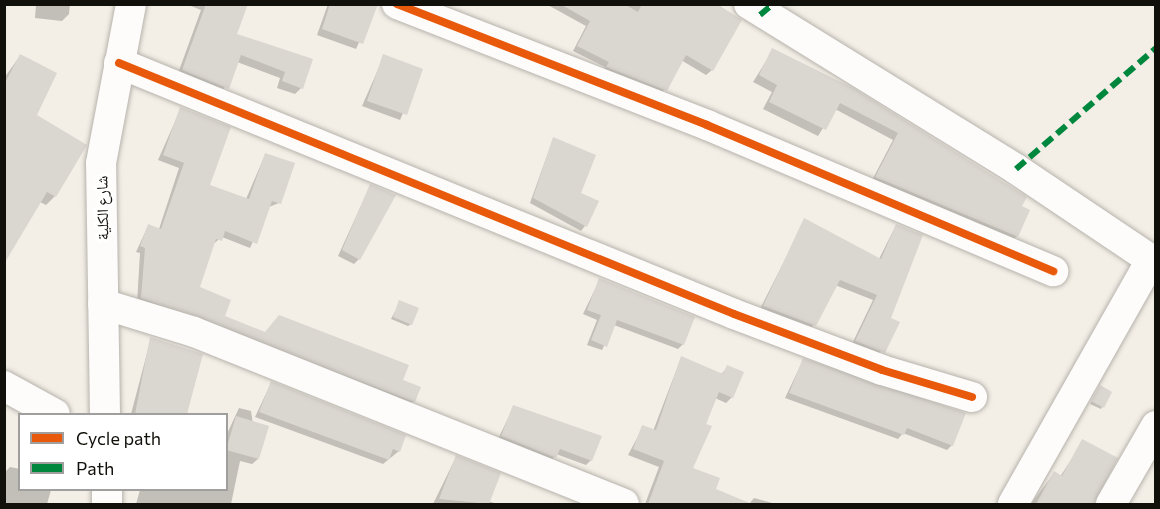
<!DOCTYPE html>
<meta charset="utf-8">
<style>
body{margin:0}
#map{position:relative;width:1160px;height:509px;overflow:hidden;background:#f3eee6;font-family:Commissioner,"Noto Naskh Arabic",sans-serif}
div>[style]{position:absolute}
.shadow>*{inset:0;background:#0003}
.building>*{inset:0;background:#dad6d0}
.roads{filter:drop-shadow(0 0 2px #b6b3ac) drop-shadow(0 0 2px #b6b3ac)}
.minor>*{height:30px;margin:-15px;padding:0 15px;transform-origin:15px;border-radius:15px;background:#fdfcfb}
.quiet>*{height:6px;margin-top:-3px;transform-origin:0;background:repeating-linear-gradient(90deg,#00873e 0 12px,transparent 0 18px)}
.cycleway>*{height:8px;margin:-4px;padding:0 4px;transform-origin:4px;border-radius:4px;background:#e8590c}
span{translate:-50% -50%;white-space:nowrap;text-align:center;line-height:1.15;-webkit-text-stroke:6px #fff;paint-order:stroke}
.street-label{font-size:16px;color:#12100b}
.frame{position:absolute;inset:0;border:6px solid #12100b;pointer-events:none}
.legend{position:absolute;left:18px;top:413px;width:210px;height:78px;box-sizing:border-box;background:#fff;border:2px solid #a09f9d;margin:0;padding:8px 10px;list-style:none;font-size:18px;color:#12100b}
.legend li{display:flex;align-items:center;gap:12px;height:30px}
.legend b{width:30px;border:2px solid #a09f9d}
</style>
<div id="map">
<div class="shadow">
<i style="clip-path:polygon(36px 4px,70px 4px,69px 14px,62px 21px,35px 18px)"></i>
<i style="clip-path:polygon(186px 4px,246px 4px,235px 35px,311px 60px,301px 88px,295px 94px,277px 88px,280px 78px,237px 62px,221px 94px,177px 76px,201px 10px)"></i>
<i style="clip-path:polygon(328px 4px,376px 4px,356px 49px,317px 35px)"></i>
<i style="clip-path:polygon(546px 4px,709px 4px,712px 70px,706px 75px,681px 60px,661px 95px,602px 72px,605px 67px,573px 51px,586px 26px)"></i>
<i style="clip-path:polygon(773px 50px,1020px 207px,1017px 236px,1010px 243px,870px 184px,893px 140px,835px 109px,818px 136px,763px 109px,772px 92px,753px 82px)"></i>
<i style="clip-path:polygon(20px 56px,35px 115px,85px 146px,55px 196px,46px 205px,40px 202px,4px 261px,4px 78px)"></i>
<i style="clip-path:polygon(384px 56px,422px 70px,400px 120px,362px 106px)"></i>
<i style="clip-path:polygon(181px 108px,208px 186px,246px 199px,265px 155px,279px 203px,269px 207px,250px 248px,222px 237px,213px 244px,198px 288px,223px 317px,414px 401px,408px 406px,137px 303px,140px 253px,136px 252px,148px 226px,159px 229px,179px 168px,158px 160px)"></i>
<i style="clip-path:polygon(553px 139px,579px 193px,585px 226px,581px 231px,530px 203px)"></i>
<i style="clip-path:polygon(370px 186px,359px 259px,354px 264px,338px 256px)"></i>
<i style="clip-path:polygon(805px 220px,879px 259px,896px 225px,889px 319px,879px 357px,851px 346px,873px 300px,835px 285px,810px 331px,759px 311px)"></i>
<i style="clip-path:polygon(600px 279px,683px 344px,678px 349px,614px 325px,602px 350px,587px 345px,597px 320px,583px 314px)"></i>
<i style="clip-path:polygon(400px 302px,411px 324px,408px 326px,391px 319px)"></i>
<i style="clip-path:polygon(151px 338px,201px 355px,186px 414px,131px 414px)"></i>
<i style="clip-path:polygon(681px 358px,721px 375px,728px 366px,732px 397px,726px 403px,715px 398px,690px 469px,714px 490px,749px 504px,754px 498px,776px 504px,645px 504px,659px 467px,628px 455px,643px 427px,653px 431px)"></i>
<i style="clip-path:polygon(803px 360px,952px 445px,947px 450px,903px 433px,898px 439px,785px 398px)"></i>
<i style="clip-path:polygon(271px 383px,399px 451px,383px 464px,255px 417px)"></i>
<i style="clip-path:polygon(1098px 389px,1110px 392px,1101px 409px,1090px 404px)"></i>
<i style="clip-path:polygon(514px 406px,591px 460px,586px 465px,556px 454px,550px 463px,497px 441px)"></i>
<i style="clip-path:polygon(239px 408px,251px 411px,258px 459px,252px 464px,240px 461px,231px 504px,136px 504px,140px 490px,226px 490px,226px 436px)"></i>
<i style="clip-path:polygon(1083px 441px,1116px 458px,1092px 504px,1031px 504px,1054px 473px,1060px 477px)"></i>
<i style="clip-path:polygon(456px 457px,488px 501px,497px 504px,433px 504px)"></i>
<i style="clip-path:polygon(10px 467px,20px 469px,20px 490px,51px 490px,47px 504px,4px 504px,4px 473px)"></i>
</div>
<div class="building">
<i style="clip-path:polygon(206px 4px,248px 4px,237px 34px,313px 59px,303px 89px,282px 81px,285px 72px,241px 55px,229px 89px,182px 70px)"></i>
<i style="clip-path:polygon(330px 4px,378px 4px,363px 44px,322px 29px)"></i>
<i style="clip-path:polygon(560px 4px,624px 4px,638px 12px,642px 4px,717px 4px,742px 20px,713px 71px,686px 55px,667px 91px,606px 67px,609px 62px,577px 46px,590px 21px)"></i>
<i style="clip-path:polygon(772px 48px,853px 88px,1027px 197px,1022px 206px,1030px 210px,1018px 237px,875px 177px,898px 133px,840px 103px,826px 130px,769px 102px,777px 85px,759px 75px)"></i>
<i style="clip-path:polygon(20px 54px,57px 73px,37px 115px,87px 145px,56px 197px,47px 192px,4px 264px,4px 85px)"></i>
<i style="clip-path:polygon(383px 54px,423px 69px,407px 115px,367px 101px)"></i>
<i style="clip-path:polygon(180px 107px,231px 127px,210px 185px,249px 199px,265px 153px,295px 163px,281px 204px,272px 201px,257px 244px,225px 231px,222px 241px,216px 239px,200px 287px,231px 300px,225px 316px,265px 332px,279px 315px,409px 365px,403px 380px,421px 387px,415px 402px,141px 298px,145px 248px,140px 246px,148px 224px,161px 229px,184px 163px,163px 155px)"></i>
<i style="clip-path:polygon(553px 137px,596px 155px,581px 193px,599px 201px,587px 227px,533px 198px)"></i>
<i style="clip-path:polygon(370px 184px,396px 195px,360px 260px,342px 250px)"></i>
<i style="clip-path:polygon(804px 218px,881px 259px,896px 224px,923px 235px,891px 318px,900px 322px,885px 353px,855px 341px,877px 295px,840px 280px,816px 326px,763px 306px)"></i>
<i style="clip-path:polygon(599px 278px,695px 317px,684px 345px,617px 320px,607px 347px,591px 340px,601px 315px,587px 310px)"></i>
<i style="clip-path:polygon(399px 300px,419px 308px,412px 325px,393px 317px)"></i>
<i style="clip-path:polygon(150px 337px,203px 354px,187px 414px,135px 414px)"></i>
<i style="clip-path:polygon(681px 356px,723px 374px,727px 365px,744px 372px,733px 398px,719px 392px,706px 424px,712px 426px,693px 468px,720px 478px,716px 489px,752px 504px,648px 504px,664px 461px,633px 449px,642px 425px,656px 430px)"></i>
<i style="clip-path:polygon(803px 358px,966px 413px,953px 446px,907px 428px,904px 435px,789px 393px)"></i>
<i style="clip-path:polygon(271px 381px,406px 435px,400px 452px,393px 449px,389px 460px,259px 412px)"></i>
<i style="clip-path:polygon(1100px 385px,1112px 392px,1104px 408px,1091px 401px)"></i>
<i style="clip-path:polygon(513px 405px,602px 436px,592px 461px,560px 449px,556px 458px,501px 436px)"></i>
<i style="clip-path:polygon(236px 416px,269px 426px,259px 459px,226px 450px)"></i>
<i style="clip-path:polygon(1082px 439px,1118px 458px,1094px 504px,1036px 504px,1054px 471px,1062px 476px)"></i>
<i style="clip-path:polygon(456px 455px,501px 473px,489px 504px,439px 499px)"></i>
</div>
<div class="roads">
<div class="minor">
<i style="left:397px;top:4px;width:333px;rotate:21.3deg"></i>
<i style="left:707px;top:125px;width:376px;rotate:22.9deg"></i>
<i style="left:749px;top:4px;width:314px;rotate:31.7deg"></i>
<i style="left:1016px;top:169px;width:169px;rotate:33.9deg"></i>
<i style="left:119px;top:63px;width:664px;rotate:22.2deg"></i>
<i style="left:734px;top:314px;width:158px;rotate:20.7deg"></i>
<i style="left:882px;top:370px;width:94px;rotate:16.7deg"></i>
<i style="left:103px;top:304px;width:95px;rotate:17.1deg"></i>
<i style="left:194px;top:332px;width:463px;rotate:21.8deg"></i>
<i style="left:4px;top:386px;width:58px;rotate:28.8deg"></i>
<i style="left:105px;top:414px;width:251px;rotate:-90.9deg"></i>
<i style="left:101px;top:163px;width:162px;rotate:-79.3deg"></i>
<i style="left:107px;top:490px;width:14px;rotate:90deg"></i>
<i style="left:1013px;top:504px;width:280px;rotate:-60.5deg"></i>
<i style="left:1111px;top:504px;width:90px;rotate:-60deg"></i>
</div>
</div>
<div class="quiet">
<i style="left:760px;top:15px;width:17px;rotate:-40deg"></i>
<i style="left:1016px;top:169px;width:185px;rotate:-40.8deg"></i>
</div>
<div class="cycleway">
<i style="left:397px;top:4px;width:333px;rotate:21.3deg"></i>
<i style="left:707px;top:125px;width:376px;rotate:22.9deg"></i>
<i style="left:119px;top:63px;width:664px;rotate:22.2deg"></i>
<i style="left:734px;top:314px;width:158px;rotate:20.7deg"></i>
<i style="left:882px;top:370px;width:94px;rotate:16.7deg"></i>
</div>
<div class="street-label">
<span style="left:102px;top:208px;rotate:-91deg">شارع الكلية</span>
</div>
<div class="frame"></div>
<ul class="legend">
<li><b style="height:8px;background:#e8590c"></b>Cycle path</li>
<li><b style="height:8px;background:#00873e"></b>Path</li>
</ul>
</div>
